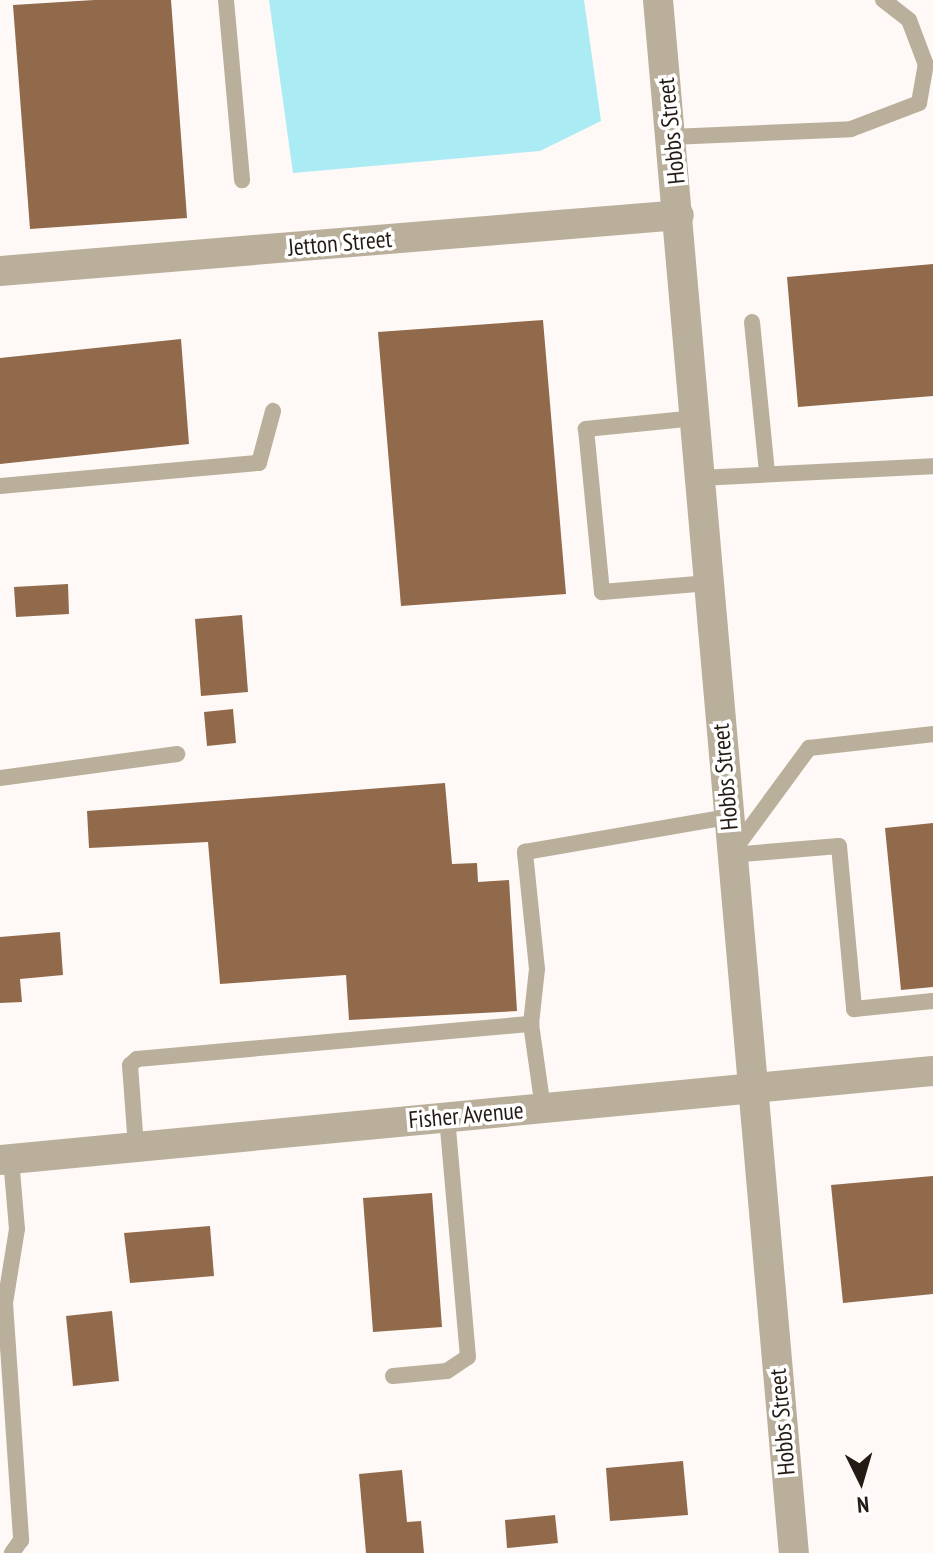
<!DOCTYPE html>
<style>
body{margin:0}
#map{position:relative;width:933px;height:1553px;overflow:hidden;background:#fef9f6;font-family:"PT Sans Narrow",sans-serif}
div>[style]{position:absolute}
.water>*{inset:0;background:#aaebf4}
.building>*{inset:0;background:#916a4c}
.lane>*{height:16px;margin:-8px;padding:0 8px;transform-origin:8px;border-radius:8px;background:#b9af9b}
.street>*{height:30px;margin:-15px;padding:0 15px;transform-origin:15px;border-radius:15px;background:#b9af9b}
span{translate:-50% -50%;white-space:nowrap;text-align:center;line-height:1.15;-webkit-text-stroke:7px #fff;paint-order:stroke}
.street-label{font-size:24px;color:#241b15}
.north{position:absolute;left:821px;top:1441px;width:80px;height:80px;-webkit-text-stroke:6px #fff;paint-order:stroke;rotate:175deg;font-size:22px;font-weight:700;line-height:32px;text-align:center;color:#241b15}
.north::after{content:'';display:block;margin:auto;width:28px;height:36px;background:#241b15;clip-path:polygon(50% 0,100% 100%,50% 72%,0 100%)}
</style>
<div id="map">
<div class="water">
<i style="clip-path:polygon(269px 0,584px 0,601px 121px,540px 151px,293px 173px)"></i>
</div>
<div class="building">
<i style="clip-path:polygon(94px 0,171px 0,187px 218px,30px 229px,13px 5px)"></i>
<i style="clip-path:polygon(933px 264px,933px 396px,798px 407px,787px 277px)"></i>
<i style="clip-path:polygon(543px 320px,566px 594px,401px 606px,378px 332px)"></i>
<i style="clip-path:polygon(181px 339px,189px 444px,0 464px,0 358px)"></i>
<i style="clip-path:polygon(68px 584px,69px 614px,16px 617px,14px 587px)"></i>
<i style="clip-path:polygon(242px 615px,248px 692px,201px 696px,195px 619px)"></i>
<i style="clip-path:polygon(233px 709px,236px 743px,207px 746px,204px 712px)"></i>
<i style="clip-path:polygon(445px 783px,452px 864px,477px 863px,478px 882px,509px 880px,517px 1011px,349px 1020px,346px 975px,220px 984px,208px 842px,89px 848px,87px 811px)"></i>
<i style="clip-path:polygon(933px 823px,933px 987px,901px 990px,885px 828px)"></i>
<i style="clip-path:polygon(60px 932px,63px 975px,20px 979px,22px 1002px,0 1003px,0 937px)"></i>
<i style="clip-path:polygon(933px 1176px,933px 1294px,843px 1303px,831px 1185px)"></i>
<i style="clip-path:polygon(432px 1193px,442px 1327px,373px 1332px,363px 1198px)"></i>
<i style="clip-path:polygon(210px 1226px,214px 1276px,130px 1283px,124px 1233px)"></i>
<i style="clip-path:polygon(112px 1311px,119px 1381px,73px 1386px,66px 1316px)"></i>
<i style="clip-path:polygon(683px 1461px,688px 1515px,610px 1521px,606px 1468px)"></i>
<i style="clip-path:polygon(402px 1470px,407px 1522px,421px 1521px,424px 1553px,366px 1553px,359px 1474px)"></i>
<i style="clip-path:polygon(555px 1515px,558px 1543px,507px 1548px,505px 1520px)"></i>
</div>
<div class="lane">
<i style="left:226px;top:0;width:181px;rotate:84.9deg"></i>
<i style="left:671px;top:137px;width:180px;rotate:-2.5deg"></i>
<i style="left:851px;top:129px;width:73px;rotate:-20.9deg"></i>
<i style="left:919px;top:103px;width:39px;rotate:-80deg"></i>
<i style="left:926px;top:65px;width:48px;rotate:-110.7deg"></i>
<i style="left:909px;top:20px;width:33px;rotate:-142deg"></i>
<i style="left:752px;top:322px;width:152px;rotate:84.3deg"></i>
<i style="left:696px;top:418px;width:111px;rotate:174.3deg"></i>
<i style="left:586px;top:429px;width:164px;rotate:84.4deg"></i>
<i style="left:602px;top:592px;width:107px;rotate:-4.8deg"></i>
<i style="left:700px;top:478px;width:233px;rotate:-2.9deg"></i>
<i style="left:0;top:486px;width:260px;rotate:-5.1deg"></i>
<i style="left:259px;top:463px;width:54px;rotate:-74.9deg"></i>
<i style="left:0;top:778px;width:179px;rotate:-7.7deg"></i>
<i style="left:734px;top:850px;width:127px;rotate:-53.7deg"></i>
<i style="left:809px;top:748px;width:125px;rotate:-6.4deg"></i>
<i style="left:731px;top:855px;width:108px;rotate:-4.8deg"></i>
<i style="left:839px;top:846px;width:164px;rotate:84.7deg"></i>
<i style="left:854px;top:1009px;width:79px;rotate:-5.8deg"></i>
<i style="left:531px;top:1024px;width:55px;rotate:-83.8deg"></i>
<i style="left:537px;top:969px;width:118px;rotate:-95.9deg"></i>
<i style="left:525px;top:852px;width:206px;rotate:-9.8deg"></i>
<i style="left:136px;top:1147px;width:82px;rotate:-94.2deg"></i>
<i style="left:130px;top:1065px;width:9px;rotate:-41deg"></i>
<i style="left:137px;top:1059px;width:396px;rotate:-5.1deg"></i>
<i style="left:531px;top:1024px;width:85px;rotate:81.9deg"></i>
<i style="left:11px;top:1159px;width:70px;rotate:85.1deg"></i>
<i style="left:17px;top:1229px;width:75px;rotate:99.2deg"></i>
<i style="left:5px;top:1303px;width:238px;rotate:86.1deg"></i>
<i style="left:21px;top:1540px;width:16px;rotate:125deg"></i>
<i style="left:393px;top:1376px;width:54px;rotate:-5.3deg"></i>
<i style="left:447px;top:1371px;width:25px;rotate:-34deg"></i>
<i style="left:468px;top:1357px;width:241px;rotate:-95deg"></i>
</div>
<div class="street">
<i style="left:658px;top:0;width:1559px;rotate:85deg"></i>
<i style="left:0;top:271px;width:681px;rotate:-4.71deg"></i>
<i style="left:0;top:1160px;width:937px;rotate:-5.45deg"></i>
</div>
<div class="street-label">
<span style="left:671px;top:131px;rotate:-96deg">Hobbs Street</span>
<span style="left:340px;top:243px;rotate:-5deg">Jetton Street</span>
<span style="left:725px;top:777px;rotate:-95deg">Hobbs Street</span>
<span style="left:466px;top:1115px;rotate:-5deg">Fisher Avenue</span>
<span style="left:782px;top:1422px;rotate:-95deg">Hobbs Street</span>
</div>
<div class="north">N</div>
</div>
